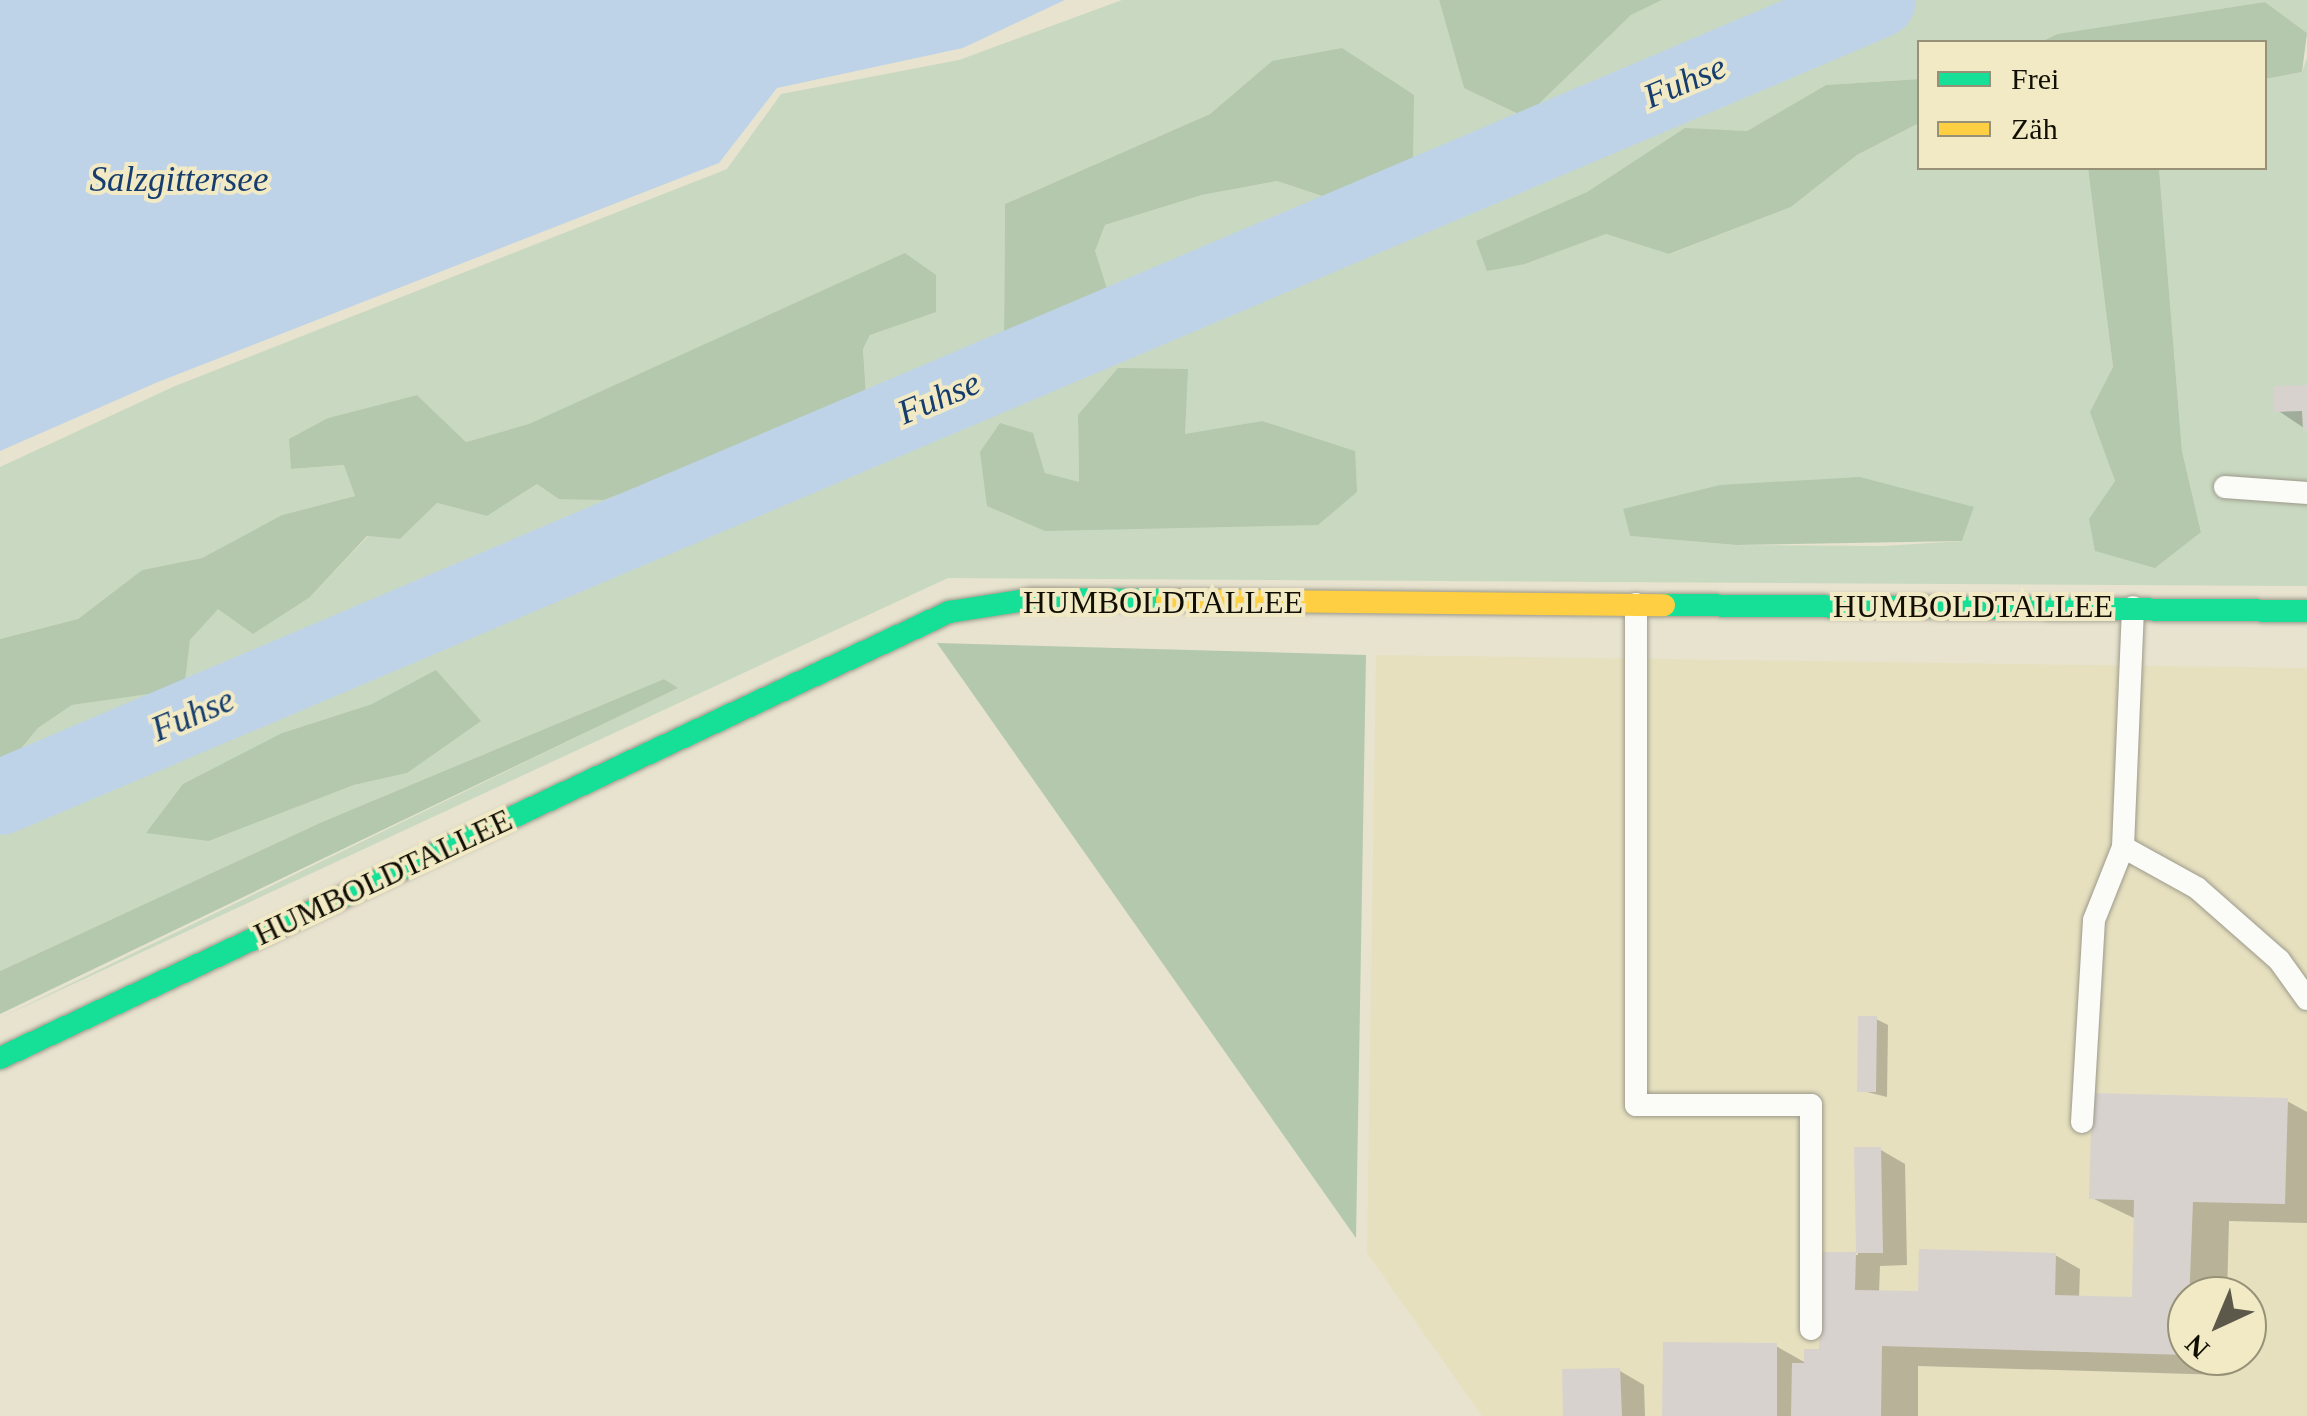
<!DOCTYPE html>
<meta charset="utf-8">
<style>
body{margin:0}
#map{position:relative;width:2307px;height:1416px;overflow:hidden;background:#e7e3cf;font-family:"Times New Roman",serif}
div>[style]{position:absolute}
.built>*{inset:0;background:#e6e0bf}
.green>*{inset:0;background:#c9d9c1}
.forest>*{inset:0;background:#b3c8ad}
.water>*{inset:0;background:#bfd3e8}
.shadow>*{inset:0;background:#0003}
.river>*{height:75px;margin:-37.5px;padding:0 37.5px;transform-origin:37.5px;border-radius:37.5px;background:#bfd3e8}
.building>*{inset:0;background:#d8d2cf}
.roads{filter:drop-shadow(0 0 2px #9d9a8b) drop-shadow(0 0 2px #9d9a8b)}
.lane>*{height:22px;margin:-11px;padding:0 11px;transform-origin:11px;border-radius:11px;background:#fbfbf8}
.fast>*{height:22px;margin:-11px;padding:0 11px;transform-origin:11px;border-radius:11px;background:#16e098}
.slow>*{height:22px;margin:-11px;padding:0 11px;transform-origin:11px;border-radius:11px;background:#ffcf43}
span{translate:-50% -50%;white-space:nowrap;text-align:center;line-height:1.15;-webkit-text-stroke:8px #f1eac5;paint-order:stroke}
.street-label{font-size:32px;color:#110f03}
.water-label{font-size:35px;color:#163d6d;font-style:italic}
.legend{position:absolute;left:1917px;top:40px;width:350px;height:130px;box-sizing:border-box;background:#f1eac5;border:2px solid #979277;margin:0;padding:12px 18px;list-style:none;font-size:30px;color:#110f03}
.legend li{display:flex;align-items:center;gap:20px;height:50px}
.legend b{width:50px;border:2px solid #979277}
.north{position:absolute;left:2167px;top:1276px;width:100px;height:100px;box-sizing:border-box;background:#f1eac5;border:2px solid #979277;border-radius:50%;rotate:224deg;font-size:28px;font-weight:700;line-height:40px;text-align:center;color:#110f03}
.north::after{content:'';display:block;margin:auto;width:35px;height:45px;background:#5c594a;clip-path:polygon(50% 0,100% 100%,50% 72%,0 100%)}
</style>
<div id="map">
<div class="built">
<i style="clip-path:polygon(evenodd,1376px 655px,2307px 668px,2307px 1416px,1482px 1416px,1367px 1253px,1376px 655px,2187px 1296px,2247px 1296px,2247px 1356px,2187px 1356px,2187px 1296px)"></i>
</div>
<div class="green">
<i style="clip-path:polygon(evenodd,1122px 0,1439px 0,1464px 88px,1582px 58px,1631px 15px,1662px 0,1872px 0,433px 609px,1881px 0,2307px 0,2307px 33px,2265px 2px,2058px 34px,2041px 42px,1920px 42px,1919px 79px,1826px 85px,1747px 131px,1685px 129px,1587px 192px,1476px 242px,1525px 264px,1606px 234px,1670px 254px,1791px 207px,1857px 155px,1919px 123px,1920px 168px,2088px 168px,2113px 367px,2091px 412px,2115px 481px,2090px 519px,2201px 531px,2182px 451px,2159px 168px,2264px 168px,2265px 79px,2302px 72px,2307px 58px,2307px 586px,948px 578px,0 1018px,677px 688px,664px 679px,322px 822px,0 971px,0 774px,38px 728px,72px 705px,183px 689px,190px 640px,218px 608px,310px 597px,368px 536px,400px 539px,437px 503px,487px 516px,537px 484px,604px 500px,681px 471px,815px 443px,866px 394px,863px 349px,870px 335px,936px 311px,466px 442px,417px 395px,328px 418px,291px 469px,345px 465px,355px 496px,282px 515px,202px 558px,142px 570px,78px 619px,0 639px,0 467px,175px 386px,727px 169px,781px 94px,959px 60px,1122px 0,1272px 61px,1413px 158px,1328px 198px,1277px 181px,1202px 195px,1105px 225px,1095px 251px,1004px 340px,1005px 204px,1210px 114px,1272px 61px,1122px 0,1078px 415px,1184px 435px,1262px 421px,1045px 531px,1033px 433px,1045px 473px,1079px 483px,1078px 415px,1122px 0,1974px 507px,1962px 541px,1883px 546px,1736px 545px,1630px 536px,1623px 509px,1974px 507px,1122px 0,372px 704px,407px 773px,354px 785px,209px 841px,282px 733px,372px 704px)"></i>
</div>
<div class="forest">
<i style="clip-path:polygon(1439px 0,1662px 0,1631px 15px,1525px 117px,1464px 88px)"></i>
<i style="clip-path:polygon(2265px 2px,2307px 33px,2302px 72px,2265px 79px,2264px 42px,2041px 42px,2057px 34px)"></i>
<i style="clip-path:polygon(1342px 48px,1414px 95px,1413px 158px,1328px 198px,1277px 181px,1202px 195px,1105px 225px,1095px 251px,1107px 289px,1089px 318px,1043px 345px,1004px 340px,1005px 204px,1210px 114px,1272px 61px)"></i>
<i style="clip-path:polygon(1919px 79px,1919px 123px,1857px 155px,1791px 207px,1669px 254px,1606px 234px,1525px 264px,1487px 271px,1476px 241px,1587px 192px,1685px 128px,1747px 131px,1826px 85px)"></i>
<i style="clip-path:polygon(2088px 168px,2159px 168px,2182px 451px,2201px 532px,2155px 568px,2095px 551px,2089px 519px,2115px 481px,2090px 412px,2113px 367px)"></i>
<i style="clip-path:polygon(905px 253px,936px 275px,936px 312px,870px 335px,863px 349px,866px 394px,850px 419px,815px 443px,681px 471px,604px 500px,559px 499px,537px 484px,487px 516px,437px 503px,400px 539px,367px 536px,310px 597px,253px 634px,218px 609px,190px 640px,184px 689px,72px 705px,38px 728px,0 774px,0 639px,78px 619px,142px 570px,202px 558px,282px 515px,355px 496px,344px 465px,291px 469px,289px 439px,328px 418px,417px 395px,466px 442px,529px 424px)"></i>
<i style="clip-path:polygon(1118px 368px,1188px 369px,1185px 434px,1262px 421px,1355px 451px,1357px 492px,1318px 525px,1045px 531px,987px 506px,980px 452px,1000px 423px,1033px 433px,1045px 473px,1079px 482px,1078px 415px)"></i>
<i style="clip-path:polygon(1860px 477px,1974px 507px,1962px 541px,1736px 545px,1630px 536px,1623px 509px,1720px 485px)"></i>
<i style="clip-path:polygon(937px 643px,1366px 655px,1356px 1238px)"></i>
<i style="clip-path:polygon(436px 670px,481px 721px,407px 773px,354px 785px,209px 841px,146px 833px,183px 784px,282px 733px,372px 704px)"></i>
<i style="clip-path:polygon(664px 679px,678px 688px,0 1014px,0 971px,322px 822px)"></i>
</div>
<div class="water">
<i style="clip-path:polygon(0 0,1065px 0,963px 48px,777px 88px,719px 163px,158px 382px,0 451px)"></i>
</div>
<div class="shadow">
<i style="clip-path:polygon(2307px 387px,2307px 430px,2277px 410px)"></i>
<i style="clip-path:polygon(1876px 1019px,1888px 1025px,1887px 1097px,1859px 1090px)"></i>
<i style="clip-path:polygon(2287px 1101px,2307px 1112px,2307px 1223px,2229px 1221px,2227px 1296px,2187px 1296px,2187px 1356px,2225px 1356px,2225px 1375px,1918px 1366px,1918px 1416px,1665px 1416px,1776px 1346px,1806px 1363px,1822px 1352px,1822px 1254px,1858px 1255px,1857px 1150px,1881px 1150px,1905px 1164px,1907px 1265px,1880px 1266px,1879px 1293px,1926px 1294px,2055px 1255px,2080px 1269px,2079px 1298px,2134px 1300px,2136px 1219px,2092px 1198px)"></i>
<i style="clip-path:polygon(1620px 1371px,1644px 1385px,1645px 1416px,1565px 1416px)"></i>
</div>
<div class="river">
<i style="left:0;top:797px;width:2040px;rotate:-23deg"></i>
</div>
<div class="building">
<i style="clip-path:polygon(2307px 385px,2307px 430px,2303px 431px,2302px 411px,2274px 412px,2274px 386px)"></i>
<i style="clip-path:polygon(1858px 1016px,1877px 1016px,1876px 1092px,1857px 1092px)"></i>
<i style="clip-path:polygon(2092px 1093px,2288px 1098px,2285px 1204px,2193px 1202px,2187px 1355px,1882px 1346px,1881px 1416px,1791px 1416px,1792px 1363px,1804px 1363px,1804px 1349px,1819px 1349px,1820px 1252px,1856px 1252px,1854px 1147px,1881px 1147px,1883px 1253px,1856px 1253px,1855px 1290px,1918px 1291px,1919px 1249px,2056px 1253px,2055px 1295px,2132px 1297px,2134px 1200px,2089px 1199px)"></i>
<i style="clip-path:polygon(1663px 1342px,1777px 1343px,1777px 1416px,1662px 1416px)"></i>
<i style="clip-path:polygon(1620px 1368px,1622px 1416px,1563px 1416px,1562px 1369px)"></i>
</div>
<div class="roads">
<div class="lane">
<i style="left:2225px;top:487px;width:82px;rotate:4.2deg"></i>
<i style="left:1636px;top:604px;width:501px;rotate:90deg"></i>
<i style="left:1636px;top:1105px;width:175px"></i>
<i style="left:1811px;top:1105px;width:224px;rotate:90deg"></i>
<i style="left:2123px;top:847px;width:85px;rotate:29deg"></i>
<i style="left:2197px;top:888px;width:109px;rotate:41.3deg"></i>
<i style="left:2279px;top:960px;width:48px;rotate:54.3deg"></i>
<i style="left:2082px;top:1122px;width:202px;rotate:-86.6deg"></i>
<i style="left:2094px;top:920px;width:79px;rotate:-68.3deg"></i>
<i style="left:2123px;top:847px;width:240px;rotate:-87.6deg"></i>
</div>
<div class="fast">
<i style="left:1664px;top:605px;width:643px;rotate:0.53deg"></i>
<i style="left:0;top:1058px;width:1049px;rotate:-25.17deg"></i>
<i style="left:949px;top:612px;width:84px;rotate:-8.9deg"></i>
<i style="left:1032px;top:599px;width:135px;rotate:0.4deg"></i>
</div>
<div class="slow">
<i style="left:1167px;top:600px;width:497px;rotate:0.6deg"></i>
</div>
</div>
<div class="street-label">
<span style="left:1163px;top:602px">HUMBOLDTALLEE</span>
<span style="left:1973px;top:606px">HUMBOLDTALLEE</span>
<span style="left:383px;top:877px;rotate:-25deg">HUMBOLDTALLEE</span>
</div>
<div class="water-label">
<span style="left:1685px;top:82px;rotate:-23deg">Fuhse</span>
<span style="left:179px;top:180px">Salzgittersee</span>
<span style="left:939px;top:398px;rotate:-23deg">Fuhse</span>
<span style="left:193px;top:715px;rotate:-23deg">Fuhse</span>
</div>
<ul class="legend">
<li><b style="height:12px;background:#16e098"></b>Frei</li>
<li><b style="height:12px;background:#ffcf43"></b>Zäh</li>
</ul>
<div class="north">N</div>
</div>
